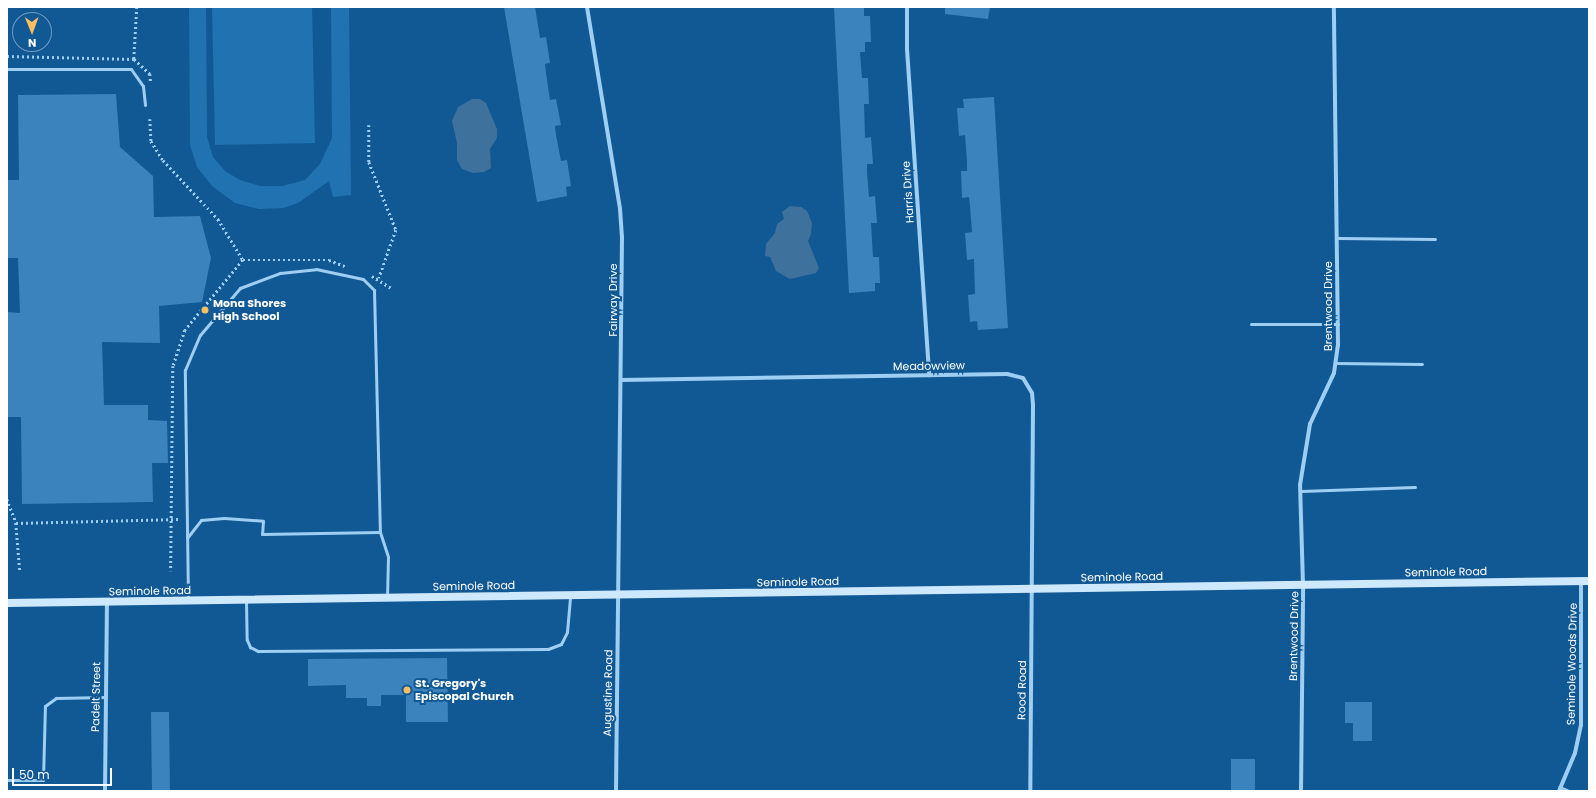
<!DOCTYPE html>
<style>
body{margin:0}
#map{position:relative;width:1596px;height:798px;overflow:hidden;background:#115994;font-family:Poppins,sans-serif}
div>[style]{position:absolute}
.green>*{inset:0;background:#2072b1}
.water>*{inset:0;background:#3e719c}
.building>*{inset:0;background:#3a83bc}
.path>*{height:2.5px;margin-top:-1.25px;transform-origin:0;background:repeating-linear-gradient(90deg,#9fcef3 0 2px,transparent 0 5px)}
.lane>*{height:3px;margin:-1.5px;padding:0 1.5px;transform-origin:1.5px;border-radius:1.5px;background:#9fcef3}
.street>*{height:4px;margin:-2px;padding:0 2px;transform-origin:2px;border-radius:2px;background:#9fcef3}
.secondary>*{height:8px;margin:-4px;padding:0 4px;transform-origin:4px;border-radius:4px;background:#cee8fd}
.dots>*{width:11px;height:11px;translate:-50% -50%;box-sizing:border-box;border:2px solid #115994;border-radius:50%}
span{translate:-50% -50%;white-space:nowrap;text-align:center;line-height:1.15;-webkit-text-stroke:4px #115994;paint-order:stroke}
.street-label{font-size:11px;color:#fff}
.poi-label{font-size:11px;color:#fff;font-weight:700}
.left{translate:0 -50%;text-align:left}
.frame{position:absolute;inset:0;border:8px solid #fff;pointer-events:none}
.north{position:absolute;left:12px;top:12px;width:40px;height:40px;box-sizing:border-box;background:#115994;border:1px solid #709bbf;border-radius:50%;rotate:179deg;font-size:11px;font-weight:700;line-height:16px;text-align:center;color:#fff}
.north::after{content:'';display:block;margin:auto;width:14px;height:18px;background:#ffbf61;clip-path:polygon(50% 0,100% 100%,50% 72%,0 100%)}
.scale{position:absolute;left:12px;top:768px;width:100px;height:18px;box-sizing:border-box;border:2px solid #fff;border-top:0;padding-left:5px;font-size:12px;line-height:14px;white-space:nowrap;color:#fff;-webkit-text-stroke:3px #115994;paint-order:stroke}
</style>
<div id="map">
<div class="green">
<i style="clip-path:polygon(189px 7px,206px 7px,207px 137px,213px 157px,225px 171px,240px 180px,260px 186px,282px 186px,305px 180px,320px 164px,332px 138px,331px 7px,349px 7px,351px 195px,333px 197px,329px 181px,298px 203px,283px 208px,259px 209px,235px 203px,212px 186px,197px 167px,190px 145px)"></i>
<i style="clip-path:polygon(212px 7px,312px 7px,315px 143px,215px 145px)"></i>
</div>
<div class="water">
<i style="clip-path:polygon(472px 99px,480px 99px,486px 103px,497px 129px,497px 138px,490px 149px,491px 168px,484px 172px,473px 173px,462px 169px,457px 160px,457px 143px,452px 121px,458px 107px)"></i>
<i style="clip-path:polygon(790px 206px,801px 207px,807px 211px,812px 223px,811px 234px,808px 241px,819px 268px,816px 273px,790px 279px,776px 271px,770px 257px,765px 256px,766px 244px,775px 233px,777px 224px,784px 219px,782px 212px)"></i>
</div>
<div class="building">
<i style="clip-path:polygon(504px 7px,535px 7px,540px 38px,546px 37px,550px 63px,545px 64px,546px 73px,550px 100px,556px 99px,561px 125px,555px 126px,556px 135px,561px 161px,567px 160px,571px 186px,566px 187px,567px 196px,537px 202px)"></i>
<i style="clip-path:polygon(945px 7px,990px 7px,988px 19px,945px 14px)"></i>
<i style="clip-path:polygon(834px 8px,864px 8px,864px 16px,870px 16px,871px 42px,865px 42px,865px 52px,860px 52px,862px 78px,868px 78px,869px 104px,864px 104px,865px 138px,871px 137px,873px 164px,867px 164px,867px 172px,869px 197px,875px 196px,877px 223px,871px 223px,873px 257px,879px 257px,880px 283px,875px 283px,875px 291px,849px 293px)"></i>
<i style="clip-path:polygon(116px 94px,120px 147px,153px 176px,154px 217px,200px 216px,211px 258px,202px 302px,159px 306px,160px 343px,102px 342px,104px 405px,148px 405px,148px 420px,167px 421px,168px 463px,152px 463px,153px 502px,22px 504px,21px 417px,7px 417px,7px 312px,20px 313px,18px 258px,7px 258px,7px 180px,19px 180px,18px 95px)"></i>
<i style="clip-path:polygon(994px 97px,1008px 328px,978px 330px,977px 321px,970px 322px,968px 295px,975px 294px,974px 259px,967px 260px,965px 233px,972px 232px,970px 206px,969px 197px,962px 198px,961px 171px,967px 171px,967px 161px,965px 135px,959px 136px,957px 108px,964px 108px,963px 99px)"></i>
<i style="clip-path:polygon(447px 658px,448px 722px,406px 722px,406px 695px,381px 695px,381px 706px,367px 706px,367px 698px,346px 698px,346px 685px,308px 686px,308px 659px)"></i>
<i style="clip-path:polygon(1345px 702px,1372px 702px,1372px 741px,1353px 741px,1353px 723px,1345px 723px)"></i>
<i style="clip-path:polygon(151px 712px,169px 712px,170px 791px,152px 791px)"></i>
<i style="clip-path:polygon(1231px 759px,1255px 759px,1255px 791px,1231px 791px)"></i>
</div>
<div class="path">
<i style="left:137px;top:7px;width:52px;rotate:93.3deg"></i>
<i style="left:134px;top:59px;width:22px;rotate:43deg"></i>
<i style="left:150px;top:74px;width:9px;rotate:84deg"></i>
<i style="left:7px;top:56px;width:127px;rotate:1.4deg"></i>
<i style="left:150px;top:119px;width:22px;rotate:87deg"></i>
<i style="left:151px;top:141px;width:22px;rotate:58deg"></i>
<i style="left:163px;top:160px;width:81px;rotate:47deg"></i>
<i style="left:218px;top:219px;width:48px;rotate:58.6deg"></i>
<i style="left:243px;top:260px;width:91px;rotate:129.6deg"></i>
<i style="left:185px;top:330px;width:38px;rotate:108deg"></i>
<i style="left:173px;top:366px;width:205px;rotate:90.6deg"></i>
<i style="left:369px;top:125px;width:37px;rotate:90deg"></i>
<i style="left:369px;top:162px;width:73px;rotate:68.3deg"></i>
<i style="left:396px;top:230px;width:51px;rotate:109.5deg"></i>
<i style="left:243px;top:260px;width:86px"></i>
<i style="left:329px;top:260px;width:17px;rotate:21deg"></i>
<i style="left:372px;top:276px;width:22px;rotate:32deg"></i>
<i style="left:7px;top:499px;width:26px;rotate:69deg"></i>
<i style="left:16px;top:523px;width:49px;rotate:85.3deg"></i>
<i style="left:16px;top:523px;width:164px;rotate:-1.4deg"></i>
</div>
<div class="lane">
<i style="left:7px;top:69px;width:124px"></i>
<i style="left:131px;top:69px;width:21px;rotate:55deg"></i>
<i style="left:143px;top:86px;width:19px;rotate:84deg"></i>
<i style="left:1337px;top:238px;width:98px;rotate:0.6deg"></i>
<i style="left:1251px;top:324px;width:87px"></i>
<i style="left:1335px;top:363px;width:87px;rotate:0.7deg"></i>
<i style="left:1301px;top:491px;width:114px;rotate:-2deg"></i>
<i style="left:187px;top:538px;width:23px;rotate:-52deg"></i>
<i style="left:201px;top:520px;width:23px;rotate:-5deg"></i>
<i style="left:224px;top:518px;width:39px;rotate:4deg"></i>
<i style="left:263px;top:521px;width:13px;rotate:94deg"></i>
<i style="left:262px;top:534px;width:118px;rotate:-1deg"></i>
<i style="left:188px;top:599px;width:229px;rotate:-90.8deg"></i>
<i style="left:185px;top:370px;width:38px;rotate:-67deg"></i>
<i style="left:200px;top:335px;width:62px;rotate:-49.6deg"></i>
<i style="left:240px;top:288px;width:43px;rotate:-20.6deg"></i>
<i style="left:280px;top:273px;width:36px;rotate:-6deg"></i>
<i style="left:316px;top:269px;width:48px;rotate:12deg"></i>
<i style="left:363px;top:279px;width:16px;rotate:45deg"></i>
<i style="left:374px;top:290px;width:242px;rotate:88.6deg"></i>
<i style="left:380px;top:532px;width:26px;rotate:72deg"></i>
<i style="left:388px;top:557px;width:40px;rotate:91.4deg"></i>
<i style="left:246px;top:601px;width:39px;rotate:89deg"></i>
<i style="left:247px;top:640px;width:8px;rotate:67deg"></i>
<i style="left:250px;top:647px;width:9px;rotate:27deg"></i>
<i style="left:258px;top:651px;width:290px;rotate:-0.4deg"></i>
<i style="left:548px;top:649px;width:14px;rotate:-21deg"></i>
<i style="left:561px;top:644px;width:13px;rotate:-63deg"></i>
<i style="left:567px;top:632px;width:36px;rotate:-85deg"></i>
<i style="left:7px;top:780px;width:36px"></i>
<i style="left:43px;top:780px;width:74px;rotate:-88.5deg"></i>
<i style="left:45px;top:706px;width:14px;rotate:-36deg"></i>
<i style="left:56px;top:698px;width:49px;rotate:-1.2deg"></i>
</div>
<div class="street">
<i style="left:587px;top:7px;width:205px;rotate:80.7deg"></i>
<i style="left:620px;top:209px;width:28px;rotate:86deg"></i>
<i style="left:622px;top:237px;width:554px;rotate:90.62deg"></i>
<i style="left:907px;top:7px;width:42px;rotate:90deg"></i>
<i style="left:907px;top:49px;width:327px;rotate:86.1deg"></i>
<i style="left:621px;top:380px;width:386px;rotate:-0.9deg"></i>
<i style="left:1007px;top:374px;width:16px;rotate:14deg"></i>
<i style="left:1023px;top:378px;width:17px;rotate:59deg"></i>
<i style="left:1032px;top:393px;width:12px;rotate:85deg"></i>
<i style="left:1033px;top:405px;width:386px;rotate:90.4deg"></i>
<i style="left:1560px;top:788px;width:8px;rotate:23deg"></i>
<i style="left:105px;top:791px;width:189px;rotate:-89.4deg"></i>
<i style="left:1301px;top:791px;width:206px;rotate:-89.4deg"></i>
<i style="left:1303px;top:585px;width:100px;rotate:-91.7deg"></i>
<i style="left:1300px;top:485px;width:62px;rotate:-80.7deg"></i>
<i style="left:1310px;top:424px;width:56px;rotate:-64.8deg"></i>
<i style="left:1334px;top:373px;width:28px;rotate:-82deg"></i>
<i style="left:1338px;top:345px;width:338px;rotate:-90.7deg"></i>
<i style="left:1559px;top:791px;width:41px;rotate:-67.2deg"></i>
<i style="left:1575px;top:753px;width:29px;rotate:-78deg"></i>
<i style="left:1581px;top:725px;width:144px;rotate:-90deg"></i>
</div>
<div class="secondary">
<i style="left:7px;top:603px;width:1582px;rotate:-0.8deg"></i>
</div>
<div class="dots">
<i style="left:205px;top:310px;background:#ffbf61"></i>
<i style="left:407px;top:690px;background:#ffbf61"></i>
</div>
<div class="street-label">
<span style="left:908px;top:192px;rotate:-94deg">Harris Drive</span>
<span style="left:613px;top:300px;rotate:-90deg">Fairway Drive</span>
<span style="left:1328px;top:306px;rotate:-90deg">Brentwood Drive</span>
<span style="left:929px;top:366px;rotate:-1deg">Meadowview</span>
<span style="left:1446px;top:572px;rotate:-1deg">Seminole Road</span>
<span style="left:1122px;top:577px;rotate:-1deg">Seminole Road</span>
<span style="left:798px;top:582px;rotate:-1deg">Seminole Road</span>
<span style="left:474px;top:586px;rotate:-1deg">Seminole Road</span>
<span style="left:150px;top:591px;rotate:-1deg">Seminole Road</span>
<span style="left:1294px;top:636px;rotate:-89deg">Brentwood Drive</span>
<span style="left:1572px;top:664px;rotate:-89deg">Seminole Woods Drive</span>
<span style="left:1022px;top:690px;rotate:-89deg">Rood Road</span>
<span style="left:608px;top:693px;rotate:-89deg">Augustine Road</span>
<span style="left:96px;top:697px;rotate:-89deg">Padelt Street</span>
</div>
<div class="poi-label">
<span class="left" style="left:213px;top:310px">Mona Shores<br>High School</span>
<span class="left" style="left:415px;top:690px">St. Gregory's<br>Episcopal Church</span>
</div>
<div class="frame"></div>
<div class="north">N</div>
<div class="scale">50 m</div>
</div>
